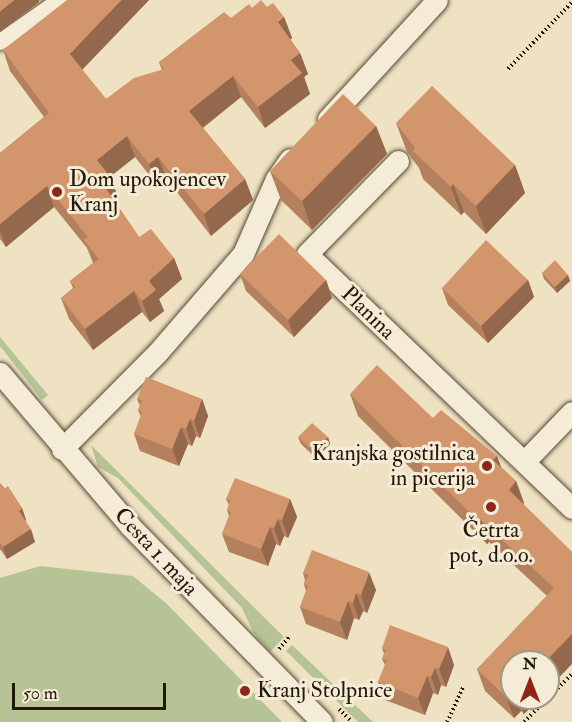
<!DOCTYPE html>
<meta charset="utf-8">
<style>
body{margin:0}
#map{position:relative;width:572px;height:722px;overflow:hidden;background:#efe2c2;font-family:"IM FELL Double Pica",serif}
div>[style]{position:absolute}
.green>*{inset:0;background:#b6c495}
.path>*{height:4px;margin-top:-2px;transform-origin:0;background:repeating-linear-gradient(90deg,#241809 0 1.5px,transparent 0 4.5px)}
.roads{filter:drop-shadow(0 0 2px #574a37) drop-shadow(0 0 2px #574a37)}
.pedestrian>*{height:16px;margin:-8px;padding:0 8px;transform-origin:8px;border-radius:8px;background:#f5ecd7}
.minor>*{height:21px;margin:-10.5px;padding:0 10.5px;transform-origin:10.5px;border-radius:10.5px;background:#f5ecd7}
.wall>*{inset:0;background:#b5805d}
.shaded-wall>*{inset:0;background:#93684c}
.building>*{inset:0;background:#d2956c}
.dots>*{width:16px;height:16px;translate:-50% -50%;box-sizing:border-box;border:3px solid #f5ecd7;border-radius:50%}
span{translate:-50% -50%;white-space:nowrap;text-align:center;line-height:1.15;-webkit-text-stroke:6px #f5ecd7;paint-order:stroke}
.poi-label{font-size:22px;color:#241809}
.left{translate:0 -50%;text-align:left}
.right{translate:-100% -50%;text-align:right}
.street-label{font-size:22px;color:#241809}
.north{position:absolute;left:500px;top:650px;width:60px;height:60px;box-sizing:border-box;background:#f5ecd7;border:2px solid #a19785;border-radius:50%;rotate:0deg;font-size:16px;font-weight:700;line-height:24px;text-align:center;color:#241809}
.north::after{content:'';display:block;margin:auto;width:21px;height:27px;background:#8f2418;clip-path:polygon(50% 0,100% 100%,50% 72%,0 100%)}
.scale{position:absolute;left:12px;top:683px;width:154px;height:27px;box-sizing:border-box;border:3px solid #241809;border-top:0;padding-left:8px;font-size:18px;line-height:21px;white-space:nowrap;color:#241809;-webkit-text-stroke:4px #f5ecd7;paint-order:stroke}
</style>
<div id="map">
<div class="green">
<i style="clip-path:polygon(0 337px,48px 395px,42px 400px,0 346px)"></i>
<i style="clip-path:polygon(91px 445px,284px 637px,270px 652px,253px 632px,242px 608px,118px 478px,98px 467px)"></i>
<i style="clip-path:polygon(40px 566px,133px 576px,167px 604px,282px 722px,0 722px,0 578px)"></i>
<i style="clip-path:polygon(292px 645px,373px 722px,358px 722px,286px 651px)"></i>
</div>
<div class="path">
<i style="left:508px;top:69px;width:93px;rotate:-46.3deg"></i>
<i style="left:279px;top:649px;width:17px;rotate:-50deg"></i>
<i style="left:548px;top:698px;width:34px;rotate:-45deg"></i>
<i style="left:339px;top:709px;width:18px;rotate:45deg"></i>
<i style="left:447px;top:722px;width:40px;rotate:-65deg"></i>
<i style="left:524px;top:722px;width:34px;rotate:-45deg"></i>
</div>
<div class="roads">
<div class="pedestrian">
<i style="left:0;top:42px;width:73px;rotate:-35deg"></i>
</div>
<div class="minor">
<i style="left:328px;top:119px;width:161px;rotate:-47.5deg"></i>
<i style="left:398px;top:161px;width:130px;rotate:134.4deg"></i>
<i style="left:307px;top:254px;width:367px;rotate:43.8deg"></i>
<i style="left:0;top:373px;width:201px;rotate:49.6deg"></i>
<i style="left:130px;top:526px;width:274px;rotate:45.6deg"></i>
<i style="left:62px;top:449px;width:136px;rotate:-45.3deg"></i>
<i style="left:158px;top:352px;width:130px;rotate:-49.1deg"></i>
<i style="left:243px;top:254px;width:82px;rotate:-66.3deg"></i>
<i style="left:276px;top:179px;width:24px;rotate:-55deg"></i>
<i style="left:524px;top:462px;width:69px;rotate:-46.2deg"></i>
</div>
</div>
<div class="wall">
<i style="clip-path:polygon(149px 0,82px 70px,106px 99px,162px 70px,159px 62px,231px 18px,252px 8px,267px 7px,284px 17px,292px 38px,290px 39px,300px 53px,308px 74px,304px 77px,310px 94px,265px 128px,241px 97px,203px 128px,245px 179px,253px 200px,211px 236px,166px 178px,157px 185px,135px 157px,110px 177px,119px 200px,115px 202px,139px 237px,174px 258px,182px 279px,159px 299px,164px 311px,150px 322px,142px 312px,93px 350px,69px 319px,61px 298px,73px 288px,70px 281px,93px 263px,87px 248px,54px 207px,6px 247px,0 239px,0 153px,44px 117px,10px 71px,3px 50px)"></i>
<i style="clip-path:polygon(396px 123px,515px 165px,525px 193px,486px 234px,464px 212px,461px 215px,423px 179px,419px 168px,407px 152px)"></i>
<i style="clip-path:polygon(376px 126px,387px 154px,312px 230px,281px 200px,270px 171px)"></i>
<i style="clip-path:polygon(542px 273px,568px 275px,570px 281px,557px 293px,544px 279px)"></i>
<i style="clip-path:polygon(240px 274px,326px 280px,332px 298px,294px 337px,246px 291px)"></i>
<i style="clip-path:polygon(528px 280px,534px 297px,488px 343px,448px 305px,442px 288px)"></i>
<i style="clip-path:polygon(350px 394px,433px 418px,497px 456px,501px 467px,516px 481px,524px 503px,523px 504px,572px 552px,572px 664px,512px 662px,512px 698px,540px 698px,524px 714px,521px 711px,514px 718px,485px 691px,477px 669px,547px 596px,489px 542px,487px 544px,358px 416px)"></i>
<i style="clip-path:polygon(137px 399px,202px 399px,208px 416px,200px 438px,196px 436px,192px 446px,188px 444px,179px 466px,140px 451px,134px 434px,141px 417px,138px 410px,140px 406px)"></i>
<i style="clip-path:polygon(298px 437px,328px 437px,330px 444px,316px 458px,301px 444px)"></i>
<i style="clip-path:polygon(0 483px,22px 508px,26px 520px,25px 521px,35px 542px,7px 559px,0 549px)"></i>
<i style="clip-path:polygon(226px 499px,290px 499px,297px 517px,288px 538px,284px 536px,280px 546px,276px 544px,268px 566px,229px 552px,222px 534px,229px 516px,227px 510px,229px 505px)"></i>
<i style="clip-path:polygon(303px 573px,376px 590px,367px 613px,363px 611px,359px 620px,354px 618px,347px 640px,306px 624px,300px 607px,306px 591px,304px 584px,305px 580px)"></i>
<i style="clip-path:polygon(382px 648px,454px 665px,446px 687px,441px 685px,438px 695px,433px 693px,425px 715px,385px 700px,378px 682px,385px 665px,382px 659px,384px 654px)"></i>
</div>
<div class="shaded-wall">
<i style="clip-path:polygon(14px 0,39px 0,39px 2px,0 32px,0 11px)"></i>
<i style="clip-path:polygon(121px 0,149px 0,77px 75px,70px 54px)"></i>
<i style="clip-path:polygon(284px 17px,292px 38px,286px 43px,278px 22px)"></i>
<i style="clip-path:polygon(300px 53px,308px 74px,304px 77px,310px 94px,265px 128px,258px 107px,291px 60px)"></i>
<i style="clip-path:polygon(233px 76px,241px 97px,197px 132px,189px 111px)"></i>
<i style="clip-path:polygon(376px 126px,387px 154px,312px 230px,302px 201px)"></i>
<i style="clip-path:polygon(127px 136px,135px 157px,104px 181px,97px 160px)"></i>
<i style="clip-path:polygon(158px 157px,166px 178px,157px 185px,149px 164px)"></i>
<i style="clip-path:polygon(515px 165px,525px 193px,486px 234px,476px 206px)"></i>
<i style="clip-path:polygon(111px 178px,119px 200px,111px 205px,103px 184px)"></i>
<i style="clip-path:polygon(245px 179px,253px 200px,211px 236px,204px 214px)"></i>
<i style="clip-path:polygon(453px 184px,464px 212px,461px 215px,451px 187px)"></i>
<i style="clip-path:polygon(47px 186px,54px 207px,6px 247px,0 231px,0 224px)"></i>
<i style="clip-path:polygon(174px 258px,182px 279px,159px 299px,164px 311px,150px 322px,142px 301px,149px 281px)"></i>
<i style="clip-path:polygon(568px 275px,570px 281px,557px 293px,555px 287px)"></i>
<i style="clip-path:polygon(326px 280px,332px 298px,294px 337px,288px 320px)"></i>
<i style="clip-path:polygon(528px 280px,534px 297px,488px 343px,481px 326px)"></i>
<i style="clip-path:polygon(134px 291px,142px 312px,93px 350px,85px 329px)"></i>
<i style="clip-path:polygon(202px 399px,208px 416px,200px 438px,194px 421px)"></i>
<i style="clip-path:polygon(190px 419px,196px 436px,192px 446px,186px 429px)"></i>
<i style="clip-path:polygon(181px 427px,188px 444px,179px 466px,172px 449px)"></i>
<i style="clip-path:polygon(328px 437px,330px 444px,316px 458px,314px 452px)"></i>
<i style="clip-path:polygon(497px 456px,505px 478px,493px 460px)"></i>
<i style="clip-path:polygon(516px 481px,524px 503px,516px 511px,509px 490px)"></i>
<i style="clip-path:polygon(290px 499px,297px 517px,288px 538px,282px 520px)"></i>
<i style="clip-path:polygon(22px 508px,26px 520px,23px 523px,19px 511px)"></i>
<i style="clip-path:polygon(278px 519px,284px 536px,280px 546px,274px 528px)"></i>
<i style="clip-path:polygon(481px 520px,489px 542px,487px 544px,479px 522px)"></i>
<i style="clip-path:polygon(270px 527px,276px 544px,268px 566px,261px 549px)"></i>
<i style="clip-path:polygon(31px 529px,35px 542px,7px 559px,3px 547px)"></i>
<i style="clip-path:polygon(369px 572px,376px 590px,367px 613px,361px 595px)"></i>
<i style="clip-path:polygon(356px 593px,363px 611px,359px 620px,353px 603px)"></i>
<i style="clip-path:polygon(348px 601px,354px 618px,347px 640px,340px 622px)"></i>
<i style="clip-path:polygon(572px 634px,572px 664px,548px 689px,548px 662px,545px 662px)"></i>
<i style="clip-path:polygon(448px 647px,454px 665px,446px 687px,439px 669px)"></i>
<i style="clip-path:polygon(435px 668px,441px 685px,438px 695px,431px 677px)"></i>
<i style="clip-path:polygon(427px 676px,433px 693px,425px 715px,418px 698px)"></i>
<i style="clip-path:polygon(512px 690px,512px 698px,516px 698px,521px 711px,514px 718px,506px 697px)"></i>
<i style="clip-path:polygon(518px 698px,540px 698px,524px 714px)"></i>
</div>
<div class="building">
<i style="clip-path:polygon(0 0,14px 0,0 11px)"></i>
<i style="clip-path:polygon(67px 0,121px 0,70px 54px,106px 99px,134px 78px,164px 69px,159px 62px,224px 12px,231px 18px,249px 4px,252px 8px,261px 0,267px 7px,273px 3px,284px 17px,278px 22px,300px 53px,291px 60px,302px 73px,258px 107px,233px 76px,189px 111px,245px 179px,204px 214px,158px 157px,149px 164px,127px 136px,97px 160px,111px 178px,103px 184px,139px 237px,151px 229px,174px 258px,149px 281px,156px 290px,142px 301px,134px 291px,85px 329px,61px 298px,75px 287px,70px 281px,99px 259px,84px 240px,88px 237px,47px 186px,0 224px,0 153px,49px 113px,3px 50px)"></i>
<i style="clip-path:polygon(432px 86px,515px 165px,476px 206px,453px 184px,451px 187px,413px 151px,415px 148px,396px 123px)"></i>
<i style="clip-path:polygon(343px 94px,376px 126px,302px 201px,270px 171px)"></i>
<i style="clip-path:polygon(279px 234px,326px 280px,288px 320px,240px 274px)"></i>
<i style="clip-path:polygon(486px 240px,528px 280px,481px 326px,442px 288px)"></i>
<i style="clip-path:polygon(555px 260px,568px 275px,555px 287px,542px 273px)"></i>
<i style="clip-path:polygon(377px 365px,433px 418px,441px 410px,497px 456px,493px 460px,516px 481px,509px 490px,572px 552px,572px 634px,545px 662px,512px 662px,512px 690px,506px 697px,477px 669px,554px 588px,481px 520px,479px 522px,350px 394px)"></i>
<i style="clip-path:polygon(146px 377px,202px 399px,194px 421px,190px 419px,186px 429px,181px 427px,172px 449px,134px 434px,142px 412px,138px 410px,142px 400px,137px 399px)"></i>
<i style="clip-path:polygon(312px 423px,328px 437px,314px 452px,298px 437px)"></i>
<i style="clip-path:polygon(235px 478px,290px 499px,282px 520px,278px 519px,274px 528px,270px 527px,261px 549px,222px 534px,231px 512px,227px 510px,230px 501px,226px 499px)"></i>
<i style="clip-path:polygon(0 483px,4px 489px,8px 486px,22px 508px,19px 511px,31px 529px,3px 547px,0 543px)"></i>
<i style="clip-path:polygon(312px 550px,369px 572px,361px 595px,356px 593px,353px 603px,348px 601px,340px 622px,300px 607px,308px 586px,304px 584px,308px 575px,303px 573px)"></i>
<i style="clip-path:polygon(390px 625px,448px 647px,439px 669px,435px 668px,431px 677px,427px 676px,418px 698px,378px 682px,387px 660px,382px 659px,386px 649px,382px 648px)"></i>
</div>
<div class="dots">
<i style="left:57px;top:192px;background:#8f2418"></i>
<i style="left:487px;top:466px;background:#8f2418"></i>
<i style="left:491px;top:507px;background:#8f2418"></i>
<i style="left:245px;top:691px;background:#8f2418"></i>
</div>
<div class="poi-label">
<span class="left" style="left:69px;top:192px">Dom upokojencev<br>Kranj</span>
<span class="right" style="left:475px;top:466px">Kranjska gostilnica<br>in picerija</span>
<span style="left:491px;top:543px">Četrta<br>pot, d.o.o.</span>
<span class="left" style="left:257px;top:691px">Kranj Stolpnice</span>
</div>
<div class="street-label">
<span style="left:368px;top:313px;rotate:44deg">Planina</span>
<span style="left:156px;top:552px;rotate:47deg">Cesta 1. maja</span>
</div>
<div class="north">N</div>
<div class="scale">50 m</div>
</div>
